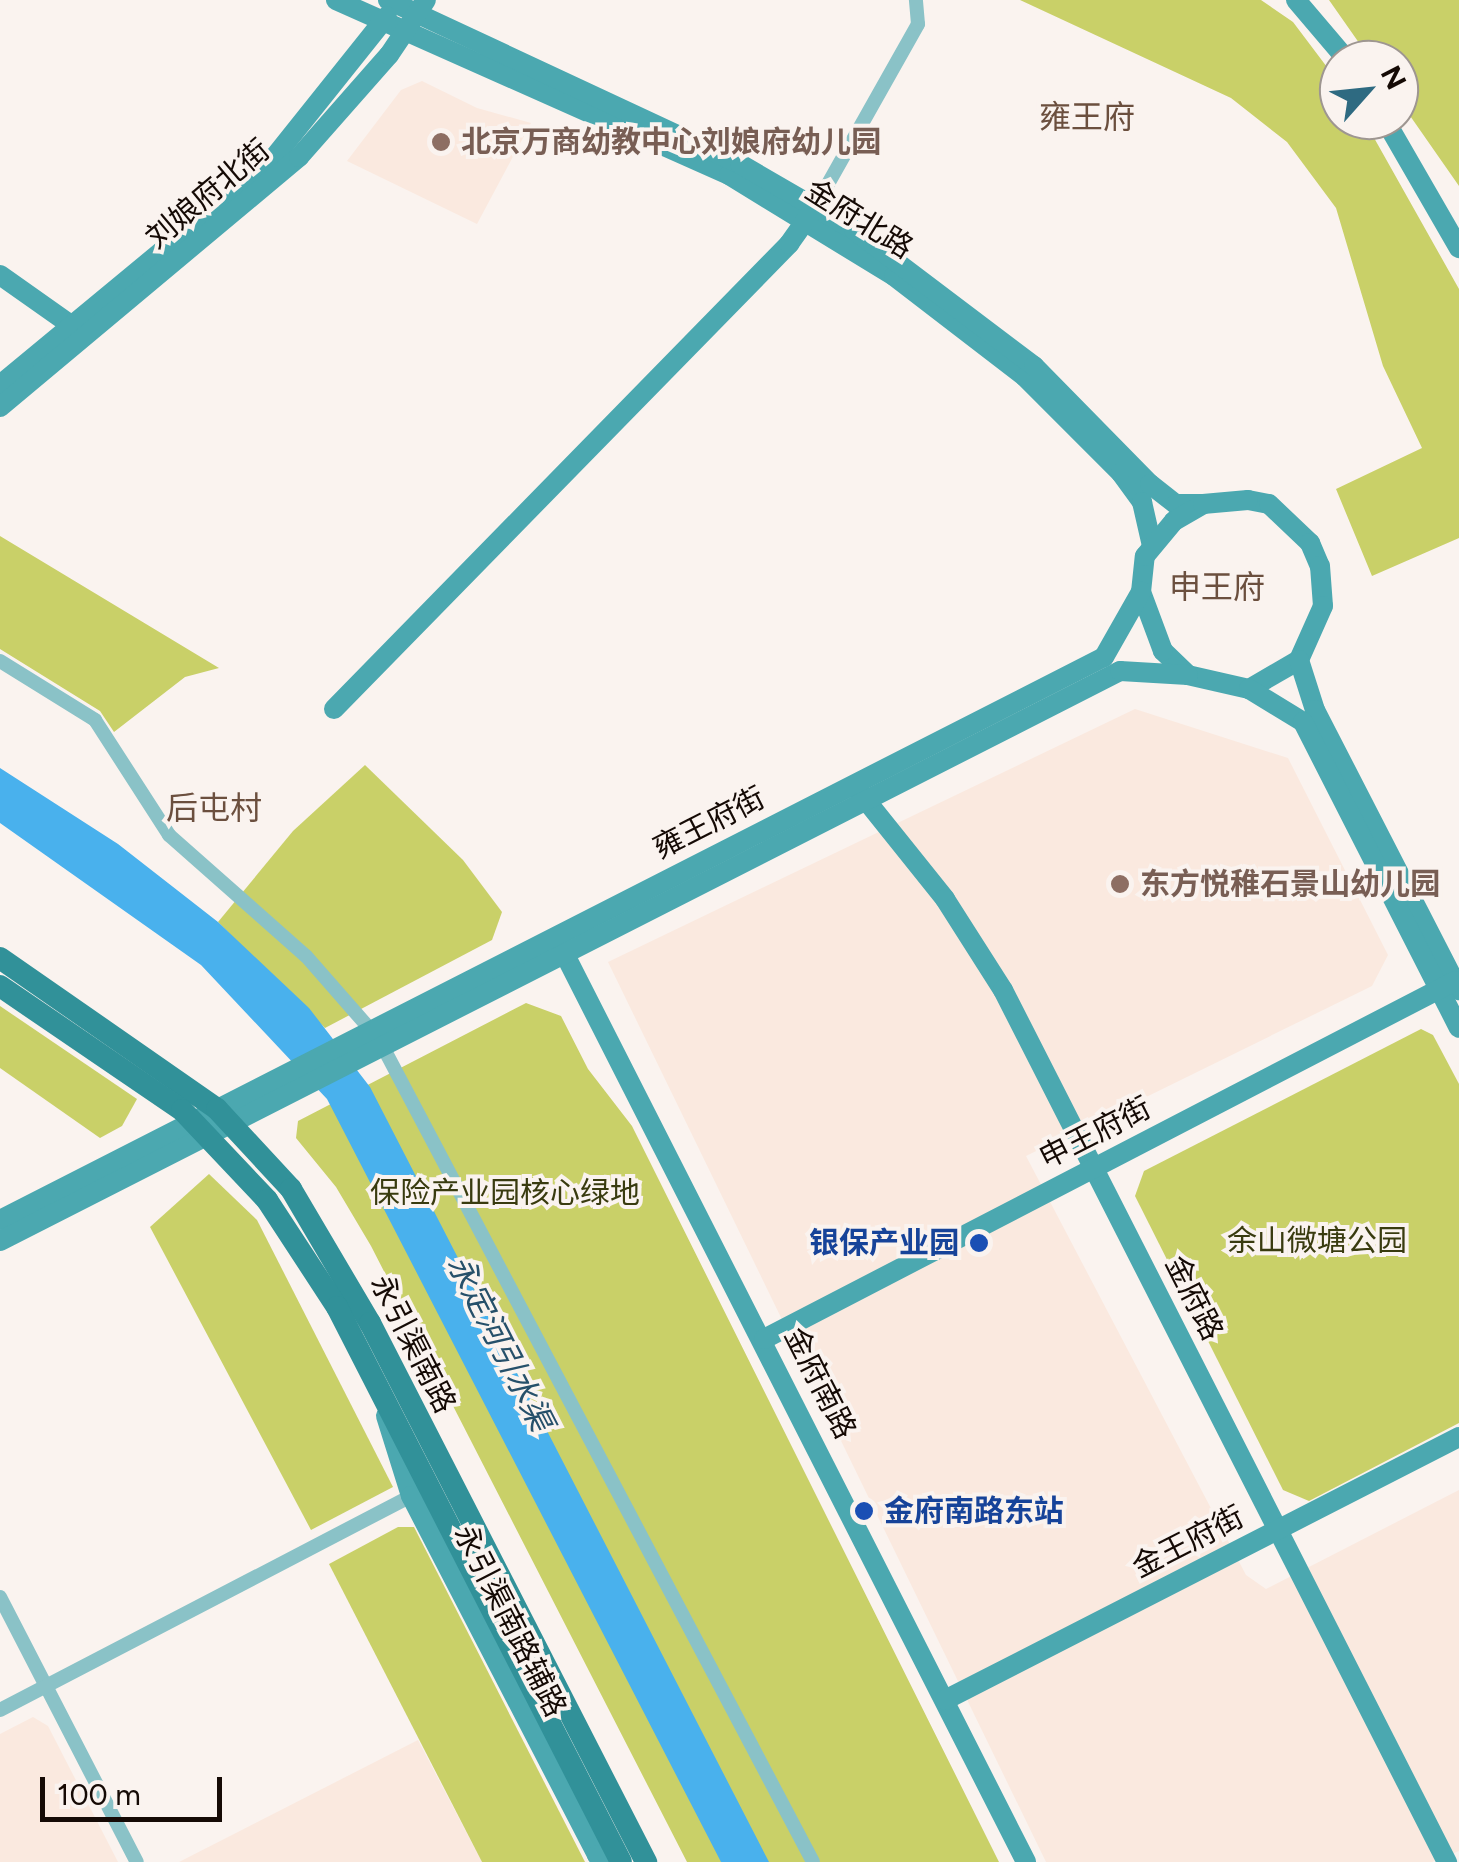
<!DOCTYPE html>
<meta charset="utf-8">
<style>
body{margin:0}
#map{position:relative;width:1459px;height:1862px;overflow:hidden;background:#faf3ef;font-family:Figtree,"Noto Sans SC",sans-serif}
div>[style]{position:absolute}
.built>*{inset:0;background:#fae9df}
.green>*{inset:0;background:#c9d068}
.water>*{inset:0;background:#49b1ed}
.street>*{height:14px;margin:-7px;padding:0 7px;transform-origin:7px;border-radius:7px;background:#8ac2c7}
.secondary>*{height:20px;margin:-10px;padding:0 10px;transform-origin:10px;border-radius:10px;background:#4ba8b0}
.primary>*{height:22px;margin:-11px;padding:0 11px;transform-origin:11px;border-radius:11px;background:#319199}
.dots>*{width:28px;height:28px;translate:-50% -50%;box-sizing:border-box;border:5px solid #faf3ef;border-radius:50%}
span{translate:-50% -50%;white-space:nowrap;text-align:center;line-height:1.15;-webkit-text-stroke:8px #faf3ef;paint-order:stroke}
.education-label{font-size:30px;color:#785e54;font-weight:700}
.left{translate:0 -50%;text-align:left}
.street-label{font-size:30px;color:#150a05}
.park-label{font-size:30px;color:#393b0f}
.transit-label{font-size:30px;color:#164399;font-weight:700}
.right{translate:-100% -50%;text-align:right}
.neighbourhood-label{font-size:32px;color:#6b4f3e}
.water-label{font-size:32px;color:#26506a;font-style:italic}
.north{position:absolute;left:1319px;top:40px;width:100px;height:100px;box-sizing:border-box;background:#faf3ef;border:2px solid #9e9691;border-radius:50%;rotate:63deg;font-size:28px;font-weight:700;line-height:40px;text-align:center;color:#150a05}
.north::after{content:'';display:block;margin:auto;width:35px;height:45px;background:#2e6a81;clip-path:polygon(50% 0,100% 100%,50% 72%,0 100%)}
.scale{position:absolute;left:40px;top:1777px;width:182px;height:45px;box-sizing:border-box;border:5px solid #150a05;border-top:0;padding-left:12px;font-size:30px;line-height:35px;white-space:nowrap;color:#150a05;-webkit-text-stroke:8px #faf3ef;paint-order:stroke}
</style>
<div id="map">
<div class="built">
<i style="clip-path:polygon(422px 81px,477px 108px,531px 123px,477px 224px,347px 161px,401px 90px)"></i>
<i style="clip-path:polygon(1135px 709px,1288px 758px,1388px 955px,1372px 986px,1026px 1156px,1246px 1575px,1266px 1589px,1459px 1490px,1459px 1851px,1432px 1862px,1046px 1862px,608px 962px)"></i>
<i style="clip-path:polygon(33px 1717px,48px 1726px,118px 1862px,0 1862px,0 1734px)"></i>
<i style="clip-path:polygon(418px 1740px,482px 1862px,179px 1862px)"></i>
</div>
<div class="green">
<i style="clip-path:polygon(1020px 0,1261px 0,1293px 22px,1339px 83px,1339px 120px,1364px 120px,1459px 289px,1459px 538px,1372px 576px,1336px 489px,1422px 448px,1383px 366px,1336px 208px,1287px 142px,1231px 98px)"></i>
<i style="clip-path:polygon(1329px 0,1459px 0,1459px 186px,1399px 100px,1399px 60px,1371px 60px)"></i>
<i style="clip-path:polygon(0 536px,219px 668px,185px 677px,114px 732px,100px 711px,0 649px)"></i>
<i style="clip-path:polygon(365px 765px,463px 860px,502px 912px,492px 940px,325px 1028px,218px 922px,293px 831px)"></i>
<i style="clip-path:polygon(526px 1003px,561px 1016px,588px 1069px,632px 1126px,999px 1862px,687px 1862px,371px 1246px,336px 1187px,296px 1138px,298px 1121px)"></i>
<i style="clip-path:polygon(0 1006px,137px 1099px,122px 1126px,100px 1138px,0 1068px)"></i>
<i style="clip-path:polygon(1421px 1029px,1433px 1035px,1459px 1084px,1459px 1423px,1309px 1501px,1283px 1490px,1135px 1196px,1144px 1171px)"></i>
<i style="clip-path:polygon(209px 1174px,257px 1220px,393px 1487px,311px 1530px,150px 1227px)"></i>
<i style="clip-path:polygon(398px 1527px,414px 1527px,585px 1862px,482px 1862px,329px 1564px)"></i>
</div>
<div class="water">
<i style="clip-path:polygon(0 768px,118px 844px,218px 922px,309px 1008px,370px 1087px,769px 1862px,721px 1862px,327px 1099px,201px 965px,0 823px)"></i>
</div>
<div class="street">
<i style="left:815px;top:207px;width:210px;rotate:-60.6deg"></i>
<i style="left:918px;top:24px;width:24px;rotate:-95deg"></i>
<i style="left:0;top:661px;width:112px;rotate:31.8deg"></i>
<i style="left:95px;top:720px;width:137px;rotate:57.2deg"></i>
<i style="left:169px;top:835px;width:183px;rotate:41.5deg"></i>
<i style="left:306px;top:956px;width:97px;rotate:48.8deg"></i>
<i style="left:383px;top:1047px;width:921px;rotate:62.18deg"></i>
<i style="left:0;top:1597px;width:298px;rotate:62.7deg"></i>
<i style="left:0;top:1710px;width:463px;rotate:-27.5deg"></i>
</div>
<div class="secondary">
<i style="left:336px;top:0;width:430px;rotate:24deg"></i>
<i style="left:729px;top:175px;width:193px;rotate:31.5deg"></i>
<i style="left:894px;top:276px;width:165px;rotate:37.6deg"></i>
<i style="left:1025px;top:377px;width:136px;rotate:45deg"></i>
<i style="left:1121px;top:473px;width:36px;rotate:54deg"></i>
<i style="left:1142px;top:502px;width:45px;rotate:77.2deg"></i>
<i style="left:388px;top:0;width:388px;rotate:25deg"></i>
<i style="left:740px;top:164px;width:132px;rotate:30.1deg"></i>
<i style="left:854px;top:230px;width:226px;rotate:37.1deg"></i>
<i style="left:1034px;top:366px;width:165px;rotate:45.5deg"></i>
<i style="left:1150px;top:484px;width:33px;rotate:38deg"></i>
<i style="left:1176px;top:504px;width:27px"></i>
<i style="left:1296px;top:0;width:79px;rotate:49.6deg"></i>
<i style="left:1385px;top:120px;width:148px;rotate:60deg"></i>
<i style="left:0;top:275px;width:87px;rotate:35.2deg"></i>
<i style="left:0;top:385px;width:353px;rotate:-39.6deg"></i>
<i style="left:272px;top:160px;width:184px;rotate:-51.4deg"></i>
<i style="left:0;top:407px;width:390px;rotate:-39.9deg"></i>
<i style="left:299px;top:157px;width:136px;rotate:-48.6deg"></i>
<i style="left:389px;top:55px;width:66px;rotate:-56.1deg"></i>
<i style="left:1248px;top:500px;width:21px;rotate:11deg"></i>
<i style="left:1269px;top:504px;width:57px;rotate:43.6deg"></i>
<i style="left:1310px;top:543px;width:25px;rotate:67deg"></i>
<i style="left:1320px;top:566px;width:40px;rotate:85.7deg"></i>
<i style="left:1323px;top:606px;width:59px;rotate:114deg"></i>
<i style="left:1299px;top:660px;width:58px;rotate:149.9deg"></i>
<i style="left:1249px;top:689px;width:63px;rotate:-167.1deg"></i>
<i style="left:1188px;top:675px;width:35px;rotate:-136deg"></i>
<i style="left:1163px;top:651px;width:63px;rotate:-110.4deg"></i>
<i style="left:1141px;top:592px;width:36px;rotate:-84deg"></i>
<i style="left:1145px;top:556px;width:45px;rotate:-50.4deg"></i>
<i style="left:1174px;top:521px;width:34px;rotate:-30deg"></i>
<i style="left:1203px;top:504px;width:45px;rotate:-5.1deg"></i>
<i style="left:1299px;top:660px;width:52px;rotate:72.3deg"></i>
<i style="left:1315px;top:710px;width:315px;rotate:62.8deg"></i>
<i style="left:1249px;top:689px;width:63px;rotate:31.4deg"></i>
<i style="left:1303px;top:722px;width:343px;rotate:63deg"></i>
<i style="left:334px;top:709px;width:651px;rotate:-45.62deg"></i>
<i style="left:789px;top:244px;width:42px;rotate:-54.8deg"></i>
<i style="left:857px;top:789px;width:141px;rotate:51.3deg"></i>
<i style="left:945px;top:899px;width:108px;rotate:57.5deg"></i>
<i style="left:1003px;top:990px;width:979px;rotate:63.02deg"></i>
<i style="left:558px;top:941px;width:1033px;rotate:63.06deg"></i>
<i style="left:0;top:1220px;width:1239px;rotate:-27.02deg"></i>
<i style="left:1104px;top:657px;width:75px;rotate:-60.4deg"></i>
<i style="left:0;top:1241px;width:1257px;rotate:-26.97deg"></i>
<i style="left:1120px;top:671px;width:68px;rotate:3.4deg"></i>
<i style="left:764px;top:1339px;width:778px;rotate:-27.39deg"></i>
<i style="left:386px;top:1416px;width:84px;rotate:72.6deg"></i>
<i style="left:411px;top:1496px;width:404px;rotate:62.6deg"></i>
<i style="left:597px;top:1855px;width:20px;rotate:20deg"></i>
<i style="left:945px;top:1700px;width:577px;rotate:-27.1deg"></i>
</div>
<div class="primary">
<i style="left:0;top:958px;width:264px;rotate:34.8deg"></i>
<i style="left:217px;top:1109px;width:109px;rotate:47.2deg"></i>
<i style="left:291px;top:1189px;width:156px;rotate:59.5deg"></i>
<i style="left:370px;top:1323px;width:606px;rotate:62.88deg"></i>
<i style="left:0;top:986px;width:220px;rotate:34.3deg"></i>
<i style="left:182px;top:1110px;width:124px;rotate:46.6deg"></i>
<i style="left:267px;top:1200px;width:128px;rotate:56.8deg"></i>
<i style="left:337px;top:1307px;width:623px;rotate:62.9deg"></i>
</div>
<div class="dots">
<i style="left:441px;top:142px;background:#8d6e63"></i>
<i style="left:1120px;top:884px;background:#8d6e63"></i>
<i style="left:979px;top:1243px;background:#1a4fb4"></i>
<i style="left:864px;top:1511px;background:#1a4fb4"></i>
</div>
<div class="education-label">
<span class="left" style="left:461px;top:142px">北京万商幼教中心刘娘府幼儿园</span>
<span class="left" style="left:1140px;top:884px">东方悦稚石景山幼儿园</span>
</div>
<div class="street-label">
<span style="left:208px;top:194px;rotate:-40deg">刘娘府北街</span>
<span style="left:859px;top:219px;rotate:32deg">金府北路</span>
<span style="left:709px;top:823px;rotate:-27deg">雍王府街</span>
<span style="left:1095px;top:1133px;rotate:-27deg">申王府街</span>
<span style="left:1194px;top:1298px;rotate:63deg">金府路</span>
<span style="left:413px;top:1344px;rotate:63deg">永引渠南路</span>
<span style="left:820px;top:1383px;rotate:63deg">金府南路</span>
<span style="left:1188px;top:1542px;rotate:-27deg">金王府街</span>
<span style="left:510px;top:1621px;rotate:63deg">永引渠南路辅路</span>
</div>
<div class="park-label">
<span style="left:505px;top:1193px">保险产业园核心绿地</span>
<span style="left:1317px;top:1241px">余山微塘公园</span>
</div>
<div class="transit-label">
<span class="right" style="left:959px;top:1243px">银保产业园</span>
<span class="left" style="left:884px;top:1511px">金府南路东站</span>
</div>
<div class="neighbourhood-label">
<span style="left:1087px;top:117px">雍王府</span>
<span style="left:1217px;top:587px">申王府</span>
<span style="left:214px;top:808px">后屯村</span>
</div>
<div class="water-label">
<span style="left:500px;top:1343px;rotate:63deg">永定河引水渠</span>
</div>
<div class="north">N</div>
<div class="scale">100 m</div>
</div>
